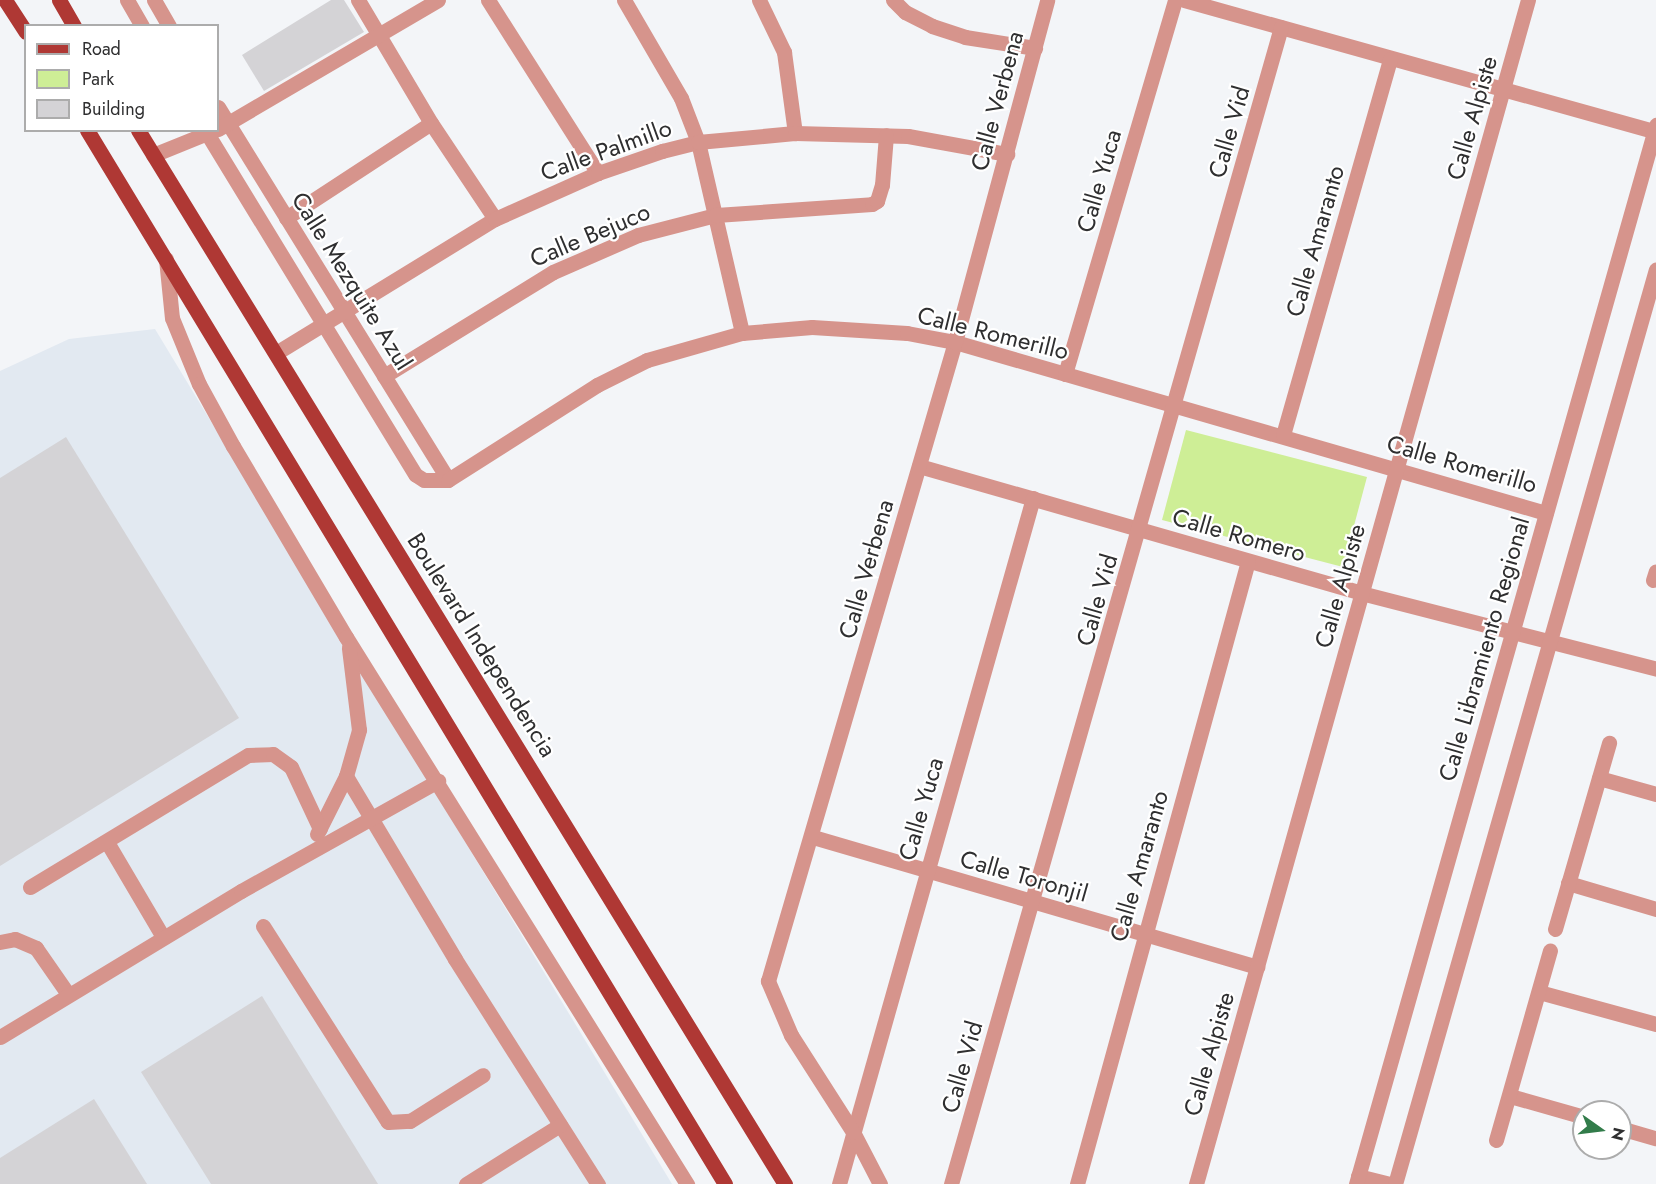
<!DOCTYPE html>
<style>
body{margin:0}
#map{position:relative;width:1656px;height:1184px;overflow:hidden;background:#f3f5f8;font-family:Jost,sans-serif}
div>[style]{position:absolute}
.built>*{inset:0;background:#e2e9f1}
.green>*{inset:0;background:#ceee96}
.building>*{inset:0;background:#d4d3d6}
.minor>*{height:15px;margin:-7.5px;padding:0 7.5px;transform-origin:7.5px;border-radius:7.5px;background:#d6948c}
.major>*{height:15px;margin:-7.5px;padding:0 7.5px;transform-origin:7.5px;border-radius:7.5px;background:#af3834}
span{translate:-50% -50%;white-space:nowrap;text-align:center;line-height:1.15;-webkit-text-stroke:4.5px #fff;paint-order:stroke}
.street-label{font-size:24px;color:#2f2f30}
.legend{position:absolute;left:24px;top:24px;width:195px;height:108px;box-sizing:border-box;background:#fff;border:2px solid #acacac;margin:0;padding:8px 10px;list-style:none;font-size:18px;color:#2f2f30}
.legend li{display:flex;align-items:center;gap:12px;height:30px}
.legend b{width:30px;border:2px solid #acacac}
.north{position:absolute;left:1572px;top:1100px;width:60px;height:60px;box-sizing:border-box;background:#fff;border:2px solid #acacac;border-radius:50%;rotate:104deg;font-size:16px;font-weight:700;line-height:24px;text-align:center;color:#2f2f30}
.north::after{content:'';display:block;margin:auto;width:21px;height:27px;background:#327c4a;clip-path:polygon(50% 0,100% 100%,50% 72%,0 100%)}
</style>
<div id="map">
<div class="built">
<i style="clip-path:polygon(155px 329px,672px 1184px,0 1184px,0 371px,69px 339px)"></i>
</div>
<div class="green">
<i style="clip-path:polygon(1186px 430px,1367px 477px,1343px 567px,1162px 520px)"></i>
</div>
<div class="building">
<i style="clip-path:polygon(331px 0,344px 0,364px 32px,264px 91px,242px 55px)"></i>
<i style="clip-path:polygon(66px 437px,239px 718px,0 866px,0 478px)"></i>
<i style="clip-path:polygon(262px 996px,378px 1184px,211px 1184px,141px 1072px)"></i>
<i style="clip-path:polygon(94px 1099px,147px 1184px,0 1184px,0 1158px)"></i>
</div>
<div class="minor">
<i style="left:127px;top:0;width:30px;rotate:60deg"></i>
<i style="left:154px;top:0;width:30px;rotate:60deg"></i>
<i style="left:358px;top:0;width:143px;rotate:59.3deg"></i>
<i style="left:431px;top:123px;width:115px;rotate:56.3deg"></i>
<i style="left:488px;top:0;width:205px;rotate:57.6deg"></i>
<i style="left:624px;top:0;width:113px;rotate:59.8deg"></i>
<i style="left:681px;top:98px;width:47px;rotate:68.9deg"></i>
<i style="left:698px;top:142px;width:196px;rotate:77deg"></i>
<i style="left:759px;top:0;width:58px;rotate:64.3deg"></i>
<i style="left:784px;top:52px;width:82px;rotate:82.3deg"></i>
<i style="left:893px;top:0;width:17px;rotate:45deg"></i>
<i style="left:905px;top:12px;width:30px;rotate:27deg"></i>
<i style="left:932px;top:26px;width:35px;rotate:18deg"></i>
<i style="left:965px;top:37px;width:71px;rotate:8.9deg"></i>
<i style="left:1184px;top:0;width:488px;rotate:15.6deg"></i>
<i style="left:218px;top:107px;width:438px;rotate:58.3deg"></i>
<i style="left:218px;top:129px;width:255px;rotate:-30.4deg"></i>
<i style="left:205px;top:130px;width:404px;rotate:58.6deg"></i>
<i style="left:416px;top:475px;width:9px;rotate:32deg"></i>
<i style="left:424px;top:480px;width:24px"></i>
<i style="left:448px;top:480px;width:177px;rotate:-32.5deg"></i>
<i style="left:597px;top:385px;width:56px;rotate:-26.6deg"></i>
<i style="left:647px;top:360px;width:99px;rotate:-15.9deg"></i>
<i style="left:742px;top:333px;width:70px;rotate:-4.9deg"></i>
<i style="left:812px;top:327px;width:95px;rotate:3.6deg"></i>
<i style="left:907px;top:333px;width:49px;rotate:10.6deg"></i>
<i style="left:955px;top:342px;width:615px;rotate:16.14deg"></i>
<i style="left:153px;top:155px;width:67px;rotate:-22deg"></i>
<i style="left:286px;top:218px;width:173px;rotate:-33.2deg"></i>
<i style="left:166px;top:259px;width:59px;rotate:84.2deg"></i>
<i style="left:172px;top:318px;width:71px;rotate:67.8deg"></i>
<i style="left:199px;top:384px;width:71px;rotate:61.3deg"></i>
<i style="left:233px;top:446px;width:222px;rotate:59.4deg"></i>
<i style="left:346px;top:637px;width:645px;rotate:58.06deg"></i>
<i style="left:276px;top:353px;width:257px;rotate:-31.5deg"></i>
<i style="left:495px;top:219px;width:113px;rotate:-24.1deg"></i>
<i style="left:598px;top:173px;width:68px;rotate:-19deg"></i>
<i style="left:662px;top:151px;width:37px;rotate:-14deg"></i>
<i style="left:698px;top:142px;width:97px;rotate:-5.3deg"></i>
<i style="left:795px;top:133px;width:113px;rotate:1.5deg"></i>
<i style="left:908px;top:136px;width:101px;rotate:10.3deg"></i>
<i style="left:1065px;top:374px;width:390px;rotate:-73.6deg"></i>
<i style="left:384px;top:376px;width:198px;rotate:-31.6deg"></i>
<i style="left:553px;top:272px;width:93px;rotate:-23.5deg"></i>
<i style="left:638px;top:235px;width:81px;rotate:-14.4deg"></i>
<i style="left:716px;top:215px;width:156px;rotate:-4deg"></i>
<i style="left:872px;top:204px;width:6px;rotate:-31deg"></i>
<i style="left:877px;top:201px;width:17px;rotate:-73deg"></i>
<i style="left:882px;top:185px;width:50px;rotate:-85.4deg"></i>
<i style="left:1283px;top:435px;width:391px;rotate:-74.1deg"></i>
<i style="left:919px;top:466px;width:460px;rotate:16deg"></i>
<i style="left:1361px;top:593px;width:305px;rotate:14.4deg"></i>
<i style="left:1653px;top:580px;width:9px;rotate:-72deg"></i>
<i style="left:346px;top:776px;width:213px;rotate:59.2deg"></i>
<i style="left:455px;top:959px;width:267px;rotate:57.6deg"></i>
<i style="left:1599px;top:778px;width:59px;rotate:15.7deg"></i>
<i style="left:317px;top:834px;width:65px;rotate:-63.4deg"></i>
<i style="left:346px;top:776px;width:48px;rotate:-74.2deg"></i>
<i style="left:359px;top:730px;width:83px;rotate:-97deg"></i>
<i style="left:813px;top:837px;width:463px;rotate:16.3deg"></i>
<i style="left:107px;top:842px;width:110px;rotate:59.5deg"></i>
<i style="left:1568px;top:883px;width:92px;rotate:16.5deg"></i>
<i style="left:30px;top:887px;width:255px;rotate:-31.2deg"></i>
<i style="left:248px;top:755px;width:25px;rotate:-2deg"></i>
<i style="left:273px;top:754px;width:22px;rotate:36deg"></i>
<i style="left:291px;top:767px;width:68px;rotate:64.9deg"></i>
<i style="left:263px;top:926px;width:232px;rotate:57.5deg"></i>
<i style="left:388px;top:1122px;width:22px;rotate:-3deg"></i>
<i style="left:410px;top:1121px;width:86px;rotate:-32.2deg"></i>
<i style="left:1555px;top:929px;width:194px;rotate:-73.8deg"></i>
<i style="left:0;top:942px;width:15px;rotate:-11deg"></i>
<i style="left:15px;top:939px;width:23px;rotate:23deg"></i>
<i style="left:36px;top:948px;width:56px;rotate:55.2deg"></i>
<i style="left:1539px;top:992px;width:121px;rotate:15.3deg"></i>
<i style="left:0;top:1037px;width:282px;rotate:-31.2deg"></i>
<i style="left:241px;top:891px;width:226px;rotate:-29.2deg"></i>
<i style="left:1510px;top:1096px;width:77px;rotate:15.8deg"></i>
<i style="left:1620px;top:1128px;width:37px;rotate:16deg"></i>
<i style="left:1496px;top:1140px;width:197px;rotate:-74.1deg"></i>
<i style="left:1358px;top:1176px;width:33px;rotate:14deg"></i>
<i style="left:466px;top:1184px;width:111px;rotate:-32.1deg"></i>
<i style="left:839px;top:1184px;width:713px;rotate:-74.21deg"></i>
<i style="left:880px;top:1184px;width:59px;rotate:-117.4deg"></i>
<i style="left:853px;top:1132px;width:115px;rotate:-122.6deg"></i>
<i style="left:791px;top:1035px;width:59px;rotate:-113.1deg"></i>
<i style="left:768px;top:981px;width:666px;rotate:-73.69deg"></i>
<i style="left:955px;top:342px;width:354px;rotate:-74.9deg"></i>
<i style="left:951px;top:1184px;width:1203px;rotate:-74.08deg"></i>
<i style="left:1077px;top:1184px;width:646px;rotate:-74.65deg"></i>
<i style="left:1196px;top:1184px;width:1230px;rotate:-74.34deg"></i>
<i style="left:1356px;top:1184px;width:1101px;rotate:-74.18deg"></i>
<i style="left:1395px;top:1184px;width:951px;rotate:-74.08deg"></i>
</div>
<div class="major">
<i style="left:5px;top:0;width:38px;rotate:57deg"></i>
<i style="left:59px;top:0;width:30px;rotate:60deg"></i>
<i style="left:87px;top:130px;width:1232px;rotate:58.81deg"></i>
<i style="left:138px;top:130px;width:1237px;rotate:58.46deg"></i>
</div>
<div class="street-label">
<span style="left:997px;top:101px;rotate:-75deg">Calle Verbena</span>
<span style="left:1472px;top:118px;rotate:-74deg">Calle Alpiste</span>
<span style="left:1229px;top:132px;rotate:-74deg">Calle Vid</span>
<span style="left:606px;top:150px;rotate:-20deg">Calle Palmillo</span>
<span style="left:1099px;top:181px;rotate:-74deg">Calle Yuca</span>
<span style="left:590px;top:235px;rotate:-23deg">Calle Bejuco</span>
<span style="left:1315px;top:241px;rotate:-74deg">Calle Amaranto</span>
<span style="left:352px;top:281px;rotate:58deg">Calle Mezquite Azul</span>
<span style="left:993px;top:333px;rotate:14deg">Calle Romerillo</span>
<span style="left:1462px;top:464px;rotate:16deg">Calle Romerillo</span>
<span style="left:1239px;top:535px;rotate:16deg">Calle Romero</span>
<span style="left:866px;top:569px;rotate:-74deg">Calle Verbena</span>
<span style="left:1340px;top:586px;rotate:-74deg">Calle Alpiste</span>
<span style="left:1097px;top:600px;rotate:-74deg">Calle Vid</span>
<span style="left:482px;top:645px;rotate:58deg">Boulevard Independencia</span>
<span style="left:1484px;top:649px;rotate:-74deg">Calle Libramiento Regional</span>
<span style="left:921px;top:809px;rotate:-74deg">Calle Yuca</span>
<span style="left:1139px;top:866px;rotate:-74deg">Calle Amaranto</span>
<span style="left:1024px;top:876px;rotate:16deg">Calle Toronjil</span>
<span style="left:1209px;top:1054px;rotate:-74deg">Calle Alpiste</span>
<span style="left:962px;top:1067px;rotate:-74deg">Calle Vid</span>
</div>
<ul class="legend">
<li><b style="height:8px;background:#af3834"></b>Road</li>
<li><b style="height:16px;background:#ceee96"></b>Park</li>
<li><b style="height:16px;background:#d4d3d6"></b>Building</li>
</ul>
<div class="north">N</div>
</div>
